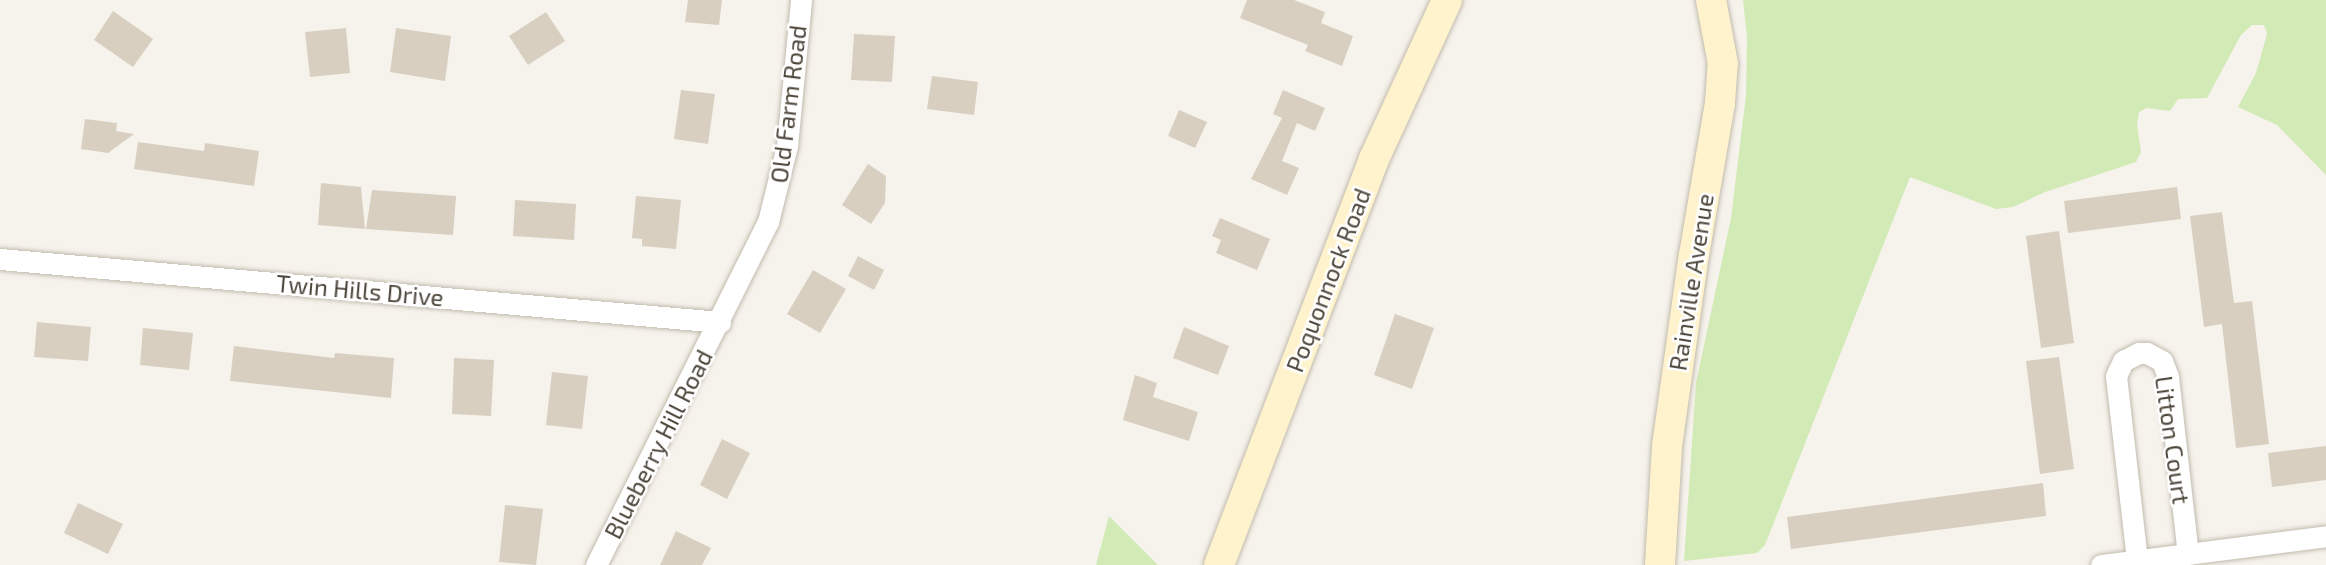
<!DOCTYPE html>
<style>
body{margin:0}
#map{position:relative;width:2326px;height:565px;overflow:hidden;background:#f6f3ec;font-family:"Exo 2",sans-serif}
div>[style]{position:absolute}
.green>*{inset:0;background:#d2eab5}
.building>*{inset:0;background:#d8cfc1}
.roads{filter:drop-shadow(0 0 2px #c2bbae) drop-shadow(0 0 2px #c2bbae)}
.street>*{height:21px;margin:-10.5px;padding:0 10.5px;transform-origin:10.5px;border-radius:10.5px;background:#fff}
.secondary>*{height:30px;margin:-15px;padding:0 15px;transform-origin:15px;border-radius:15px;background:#fff3cd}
span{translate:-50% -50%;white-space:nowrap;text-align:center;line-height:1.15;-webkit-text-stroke:5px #fff;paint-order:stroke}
.street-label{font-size:24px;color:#4b4439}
</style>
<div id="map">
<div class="green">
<i style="clip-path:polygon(1743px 0,2326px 0,2326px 175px,2277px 125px,2238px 107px,2256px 73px,2267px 34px,2264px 25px,2252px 25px,2241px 35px,2207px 98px,2178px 99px,2170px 111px,2147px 108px,2139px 112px,2137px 125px,2141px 152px,2136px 162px,2045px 192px,2013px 207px,1996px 209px,1910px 177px,1765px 545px,1757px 553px,1684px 561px,1696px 383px,1731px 218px,1746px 95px,1747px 37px)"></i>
<i style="clip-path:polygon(1109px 516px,1158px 565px,1096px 565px)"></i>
</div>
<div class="building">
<i style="clip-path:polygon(688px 0,722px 0,719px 25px,685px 22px)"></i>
<i style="clip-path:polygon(1247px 0,1294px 0,1325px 12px,1321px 23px,1353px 36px,1342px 66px,1305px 51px,1308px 45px,1240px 18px)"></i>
<i style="clip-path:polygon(113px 11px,153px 39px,133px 67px,94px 40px)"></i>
<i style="clip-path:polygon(546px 12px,565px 41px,528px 65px,509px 36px)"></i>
<i style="clip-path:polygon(346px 28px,350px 73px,310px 77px,305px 32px)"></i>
<i style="clip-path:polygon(396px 28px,451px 36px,445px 81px,390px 72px)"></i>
<i style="clip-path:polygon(854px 34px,895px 36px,892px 82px,851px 80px)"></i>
<i style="clip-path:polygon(932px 76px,978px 82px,974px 115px,927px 109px)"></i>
<i style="clip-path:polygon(681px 90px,715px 94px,708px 144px,674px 139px)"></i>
<i style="clip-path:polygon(1283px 90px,1325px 108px,1315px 131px,1297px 123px,1282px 161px,1299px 168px,1287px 195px,1251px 179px,1282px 118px,1273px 114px)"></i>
<i style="clip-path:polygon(1179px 110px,1207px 122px,1195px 148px,1168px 136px)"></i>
<i style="clip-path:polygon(85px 119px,117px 123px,116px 131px,134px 134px,108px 153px,81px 149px)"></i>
<i style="clip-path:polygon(138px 142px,204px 151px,205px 143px,259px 151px,254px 186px,134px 169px)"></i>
<i style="clip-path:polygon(868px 164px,886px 176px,885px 203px,871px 224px,842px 205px)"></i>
<i style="clip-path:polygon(321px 183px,361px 187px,365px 229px,318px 225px)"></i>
<i style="clip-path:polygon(2177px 187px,2181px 219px,2068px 233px,2064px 201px)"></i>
<i style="clip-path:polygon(372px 190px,456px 196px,453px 235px,366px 229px)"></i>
<i style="clip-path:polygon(636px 196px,681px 200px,676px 249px,642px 246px,642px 239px,632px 238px)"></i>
<i style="clip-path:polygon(515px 200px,576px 204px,574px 240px,513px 236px)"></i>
<i style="clip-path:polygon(2222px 212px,2234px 303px,2252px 301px,2269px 444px,2236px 448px,2222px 324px,2204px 327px,2190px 216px)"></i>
<i style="clip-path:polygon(1220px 218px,1270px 239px,1257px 270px,1216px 253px,1221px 240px,1212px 236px)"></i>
<i style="clip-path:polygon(2059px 231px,2074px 343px,2041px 348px,2026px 236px)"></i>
<i style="clip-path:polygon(858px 256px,884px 270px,874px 290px,848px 276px)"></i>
<i style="clip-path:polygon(813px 270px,846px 289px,820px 333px,787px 314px)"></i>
<i style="clip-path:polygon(1395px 314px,1434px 328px,1412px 389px,1374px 375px)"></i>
<i style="clip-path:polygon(37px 322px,91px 327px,88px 361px,34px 357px)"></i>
<i style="clip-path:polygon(1184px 327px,1229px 346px,1218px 375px,1173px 358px)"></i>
<i style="clip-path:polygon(143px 328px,193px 333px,189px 370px,140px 365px)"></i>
<i style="clip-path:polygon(234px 346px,334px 358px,335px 353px,394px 358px,391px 398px,230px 381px)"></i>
<i style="clip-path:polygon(2059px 357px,2074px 469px,2040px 474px,2026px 361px)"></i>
<i style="clip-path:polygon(454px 358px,494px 360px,491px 416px,452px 414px)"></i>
<i style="clip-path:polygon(552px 372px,588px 376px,582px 429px,546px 425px)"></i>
<i style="clip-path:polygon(1135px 375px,1157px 383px,1153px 397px,1198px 412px,1189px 441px,1123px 420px)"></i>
<i style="clip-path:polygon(722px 439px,750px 453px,727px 499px,700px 485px)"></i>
<i style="clip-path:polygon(2326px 446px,2326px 480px,2272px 487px,2268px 453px)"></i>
<i style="clip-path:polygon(2043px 483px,2046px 516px,1791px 549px,1787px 517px)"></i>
<i style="clip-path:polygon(78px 503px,123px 524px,108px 554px,64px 533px)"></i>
<i style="clip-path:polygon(505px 505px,543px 509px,536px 565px,499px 562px)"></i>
<i style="clip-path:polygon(676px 531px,711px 548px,702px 565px,660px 565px)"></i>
</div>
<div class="roads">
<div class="street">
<i style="left:0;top:259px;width:723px;rotate:5deg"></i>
<i style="left:2137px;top:560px;width:185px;rotate:-96.5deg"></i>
<i style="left:2116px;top:376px;width:17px;rotate:-65deg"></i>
<i style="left:2123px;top:361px;width:18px;rotate:-27deg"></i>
<i style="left:2139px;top:353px;width:8px"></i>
<i style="left:2147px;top:353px;width:17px;rotate:28deg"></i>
<i style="left:2162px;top:361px;width:17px;rotate:69deg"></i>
<i style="left:2168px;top:377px;width:178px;rotate:83.6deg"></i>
<i style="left:596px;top:565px;width:384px;rotate:-63.4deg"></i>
<i style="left:768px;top:222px;width:78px;rotate:-76deg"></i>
<i style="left:787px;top:146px;width:147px;rotate:-84.5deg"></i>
<i style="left:2101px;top:565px;width:227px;rotate:-7.3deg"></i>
</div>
<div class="secondary">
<i style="left:1219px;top:565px;width:435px;rotate:-69.1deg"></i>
<i style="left:1374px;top:159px;width:175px;rotate:-65.3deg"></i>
<i style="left:1660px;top:565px;width:119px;rotate:-86.6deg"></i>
<i style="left:1667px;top:446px;width:193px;rotate:-82deg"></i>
<i style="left:1694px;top:255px;width:154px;rotate:-80.3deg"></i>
<i style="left:1720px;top:103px;width:39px;rotate:-86deg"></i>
<i style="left:1723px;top:64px;width:65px;rotate:-100.6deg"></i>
</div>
</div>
<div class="street-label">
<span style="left:788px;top:104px;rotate:-83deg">Old Farm Road</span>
<span style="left:1328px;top:280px;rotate:-69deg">Poquonnock Road</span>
<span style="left:1691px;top:282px;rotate:-81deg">Rainville Avenue</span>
<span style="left:360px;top:290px;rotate:5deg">Twin Hills Drive</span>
<span style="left:2173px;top:440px;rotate:82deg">Litton Court</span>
<span style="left:658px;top:444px;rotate:-63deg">Blueberry Hill Road</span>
</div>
</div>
